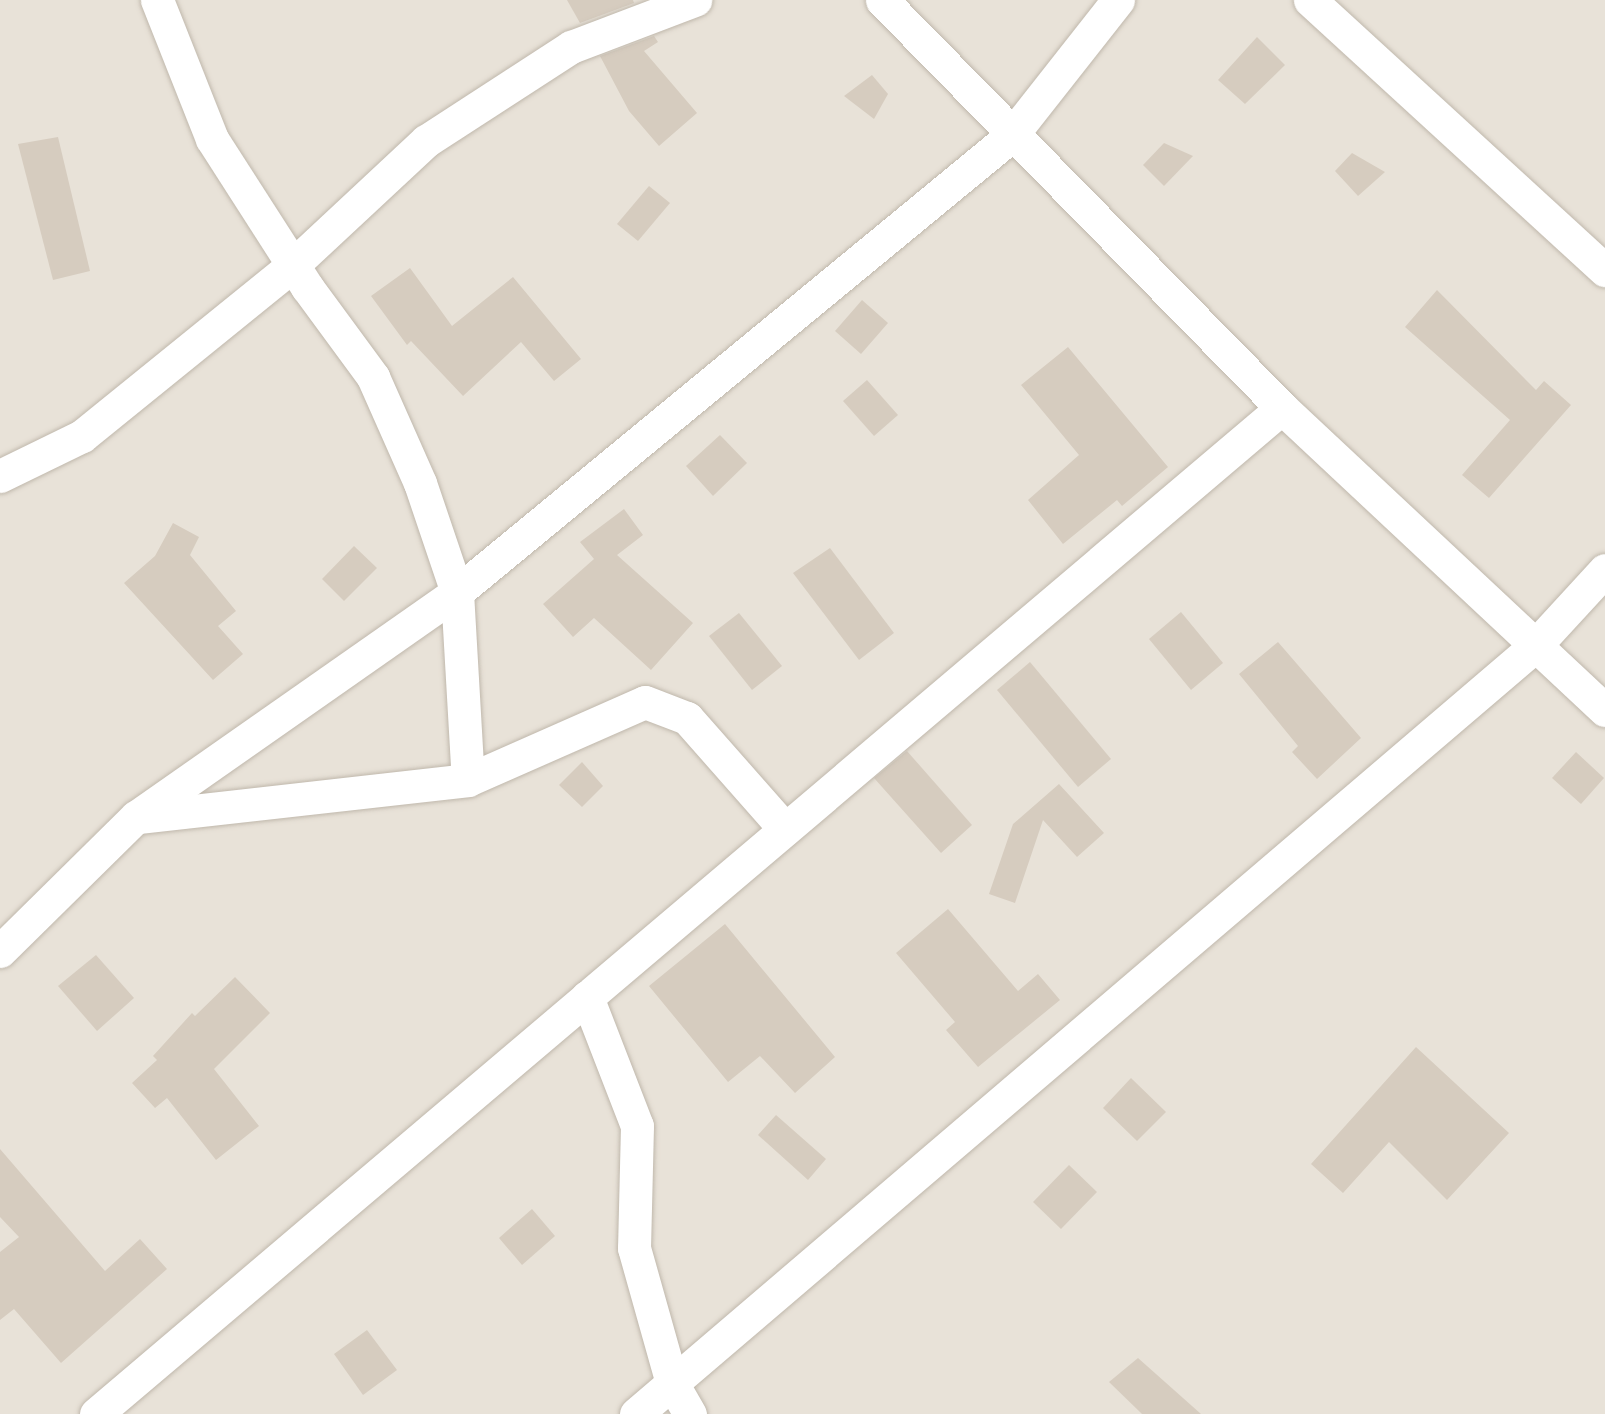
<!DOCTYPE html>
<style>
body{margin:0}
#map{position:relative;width:1605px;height:1414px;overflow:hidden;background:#f4f1e9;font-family:Commissioner,sans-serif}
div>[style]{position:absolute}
.residential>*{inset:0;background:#e8e2d8}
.building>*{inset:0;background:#d6ccbf}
.roads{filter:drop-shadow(0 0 2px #c0b8ac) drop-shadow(0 0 2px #c0b8ac)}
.minor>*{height:33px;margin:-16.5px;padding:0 16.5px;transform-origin:16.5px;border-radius:16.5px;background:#fff}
span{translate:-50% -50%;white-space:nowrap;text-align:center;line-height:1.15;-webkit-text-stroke:4.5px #fff;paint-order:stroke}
</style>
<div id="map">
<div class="residential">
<i style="clip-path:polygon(0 0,1605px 0,1605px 1414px,0 1414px)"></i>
</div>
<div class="building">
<i style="clip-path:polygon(567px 0,633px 0,634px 3px,580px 23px)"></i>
<i style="clip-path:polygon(654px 36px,658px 42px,644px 51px,697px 113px,659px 146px,629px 111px,600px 56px)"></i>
<i style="clip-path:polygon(1257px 37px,1285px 65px,1245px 104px,1218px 80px)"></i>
<i style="clip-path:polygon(872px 75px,888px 94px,874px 119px,844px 96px)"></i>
<i style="clip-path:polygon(58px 137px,90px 271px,53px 280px,18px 144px)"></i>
<i style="clip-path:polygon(1164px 143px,1193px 156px,1164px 186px,1143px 165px)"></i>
<i style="clip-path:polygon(1352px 153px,1385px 172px,1358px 196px,1335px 171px)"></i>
<i style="clip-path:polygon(649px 186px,670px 203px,638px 241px,617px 224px)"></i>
<i style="clip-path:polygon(410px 268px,452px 326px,513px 277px,581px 359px,554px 381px,521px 342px,463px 396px,411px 341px,407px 345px,371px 296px)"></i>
<i style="clip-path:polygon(1437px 290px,1536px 390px,1544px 381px,1571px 405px,1489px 498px,1462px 475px,1510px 420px,1405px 327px)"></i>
<i style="clip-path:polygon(862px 300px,888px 323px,861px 354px,835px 331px)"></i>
<i style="clip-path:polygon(1068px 347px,1168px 467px,1122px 506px,1117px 500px,1063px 544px,1028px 500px,1079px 455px,1021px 385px)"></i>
<i style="clip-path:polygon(867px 380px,898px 415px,874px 436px,843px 401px)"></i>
<i style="clip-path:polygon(720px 435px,747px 463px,713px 496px,686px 466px)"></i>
<i style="clip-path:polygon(624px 509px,643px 535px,617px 555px,693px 623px,651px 670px,594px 618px,573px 637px,543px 604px,594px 559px,580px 542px)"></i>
<i style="clip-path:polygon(173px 523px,199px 537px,190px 555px,236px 611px,218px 626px,243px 654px,213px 680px,124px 583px,155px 556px)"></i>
<i style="clip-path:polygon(354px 546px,377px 568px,344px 601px,322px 579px)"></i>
<i style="clip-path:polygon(830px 548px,894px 633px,859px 660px,793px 573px)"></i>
<i style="clip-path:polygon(1181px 612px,1223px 663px,1191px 690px,1149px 639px)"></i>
<i style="clip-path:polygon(739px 613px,782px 666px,752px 690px,709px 636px)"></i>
<i style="clip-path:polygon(1278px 642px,1361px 738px,1317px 779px,1292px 752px,1298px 746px,1239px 674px)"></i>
<i style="clip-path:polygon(1030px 662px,1111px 759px,1078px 787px,997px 690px)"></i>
<i style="clip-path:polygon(907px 751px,972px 825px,941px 853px,874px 778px)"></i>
<i style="clip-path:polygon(1576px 752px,1604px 778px,1581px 804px,1552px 778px)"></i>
<i style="clip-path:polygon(582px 762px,603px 786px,582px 807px,559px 785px)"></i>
<i style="clip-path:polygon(1059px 784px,1104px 833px,1077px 857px,1043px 820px,1015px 903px,989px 894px,1013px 824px)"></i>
<i style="clip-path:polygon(948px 909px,1018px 991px,1038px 974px,1060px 1000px,978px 1067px,946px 1030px,955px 1022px,896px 953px)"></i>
<i style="clip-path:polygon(725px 924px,835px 1057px,795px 1093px,760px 1056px,728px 1082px,649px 986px)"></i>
<i style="clip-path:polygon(96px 955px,134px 998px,97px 1031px,58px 986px)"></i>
<i style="clip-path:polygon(235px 977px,270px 1013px,214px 1069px,259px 1126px,216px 1160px,167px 1098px,155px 1108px,132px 1083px,157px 1060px,153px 1056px,192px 1013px,195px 1016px)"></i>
<i style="clip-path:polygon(1416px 1047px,1509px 1133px,1447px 1200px,1389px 1142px,1343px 1193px,1311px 1164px)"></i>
<i style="clip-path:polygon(1131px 1078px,1166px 1112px,1137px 1141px,1103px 1108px)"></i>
<i style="clip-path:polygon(776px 1115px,826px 1159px,808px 1180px,758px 1135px)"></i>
<i style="clip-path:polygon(0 1149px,105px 1271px,140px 1239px,167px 1269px,61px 1363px,14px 1309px,0 1320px,0 1252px,19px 1237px,0 1217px)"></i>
<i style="clip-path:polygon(1069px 1165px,1097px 1192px,1061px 1229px,1033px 1202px)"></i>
<i style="clip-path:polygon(532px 1209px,555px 1236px,522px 1265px,499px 1238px)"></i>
<i style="clip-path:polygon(367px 1330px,397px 1370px,363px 1395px,334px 1354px)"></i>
<i style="clip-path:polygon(1138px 1358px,1201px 1414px,1142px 1414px,1109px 1382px)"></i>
</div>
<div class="roads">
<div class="minor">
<i style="left:157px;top:0;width:149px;rotate:68.4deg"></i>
<i style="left:212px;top:139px;width:176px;rotate:57.3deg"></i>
<i style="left:307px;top:287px;width:112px;rotate:53.7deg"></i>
<i style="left:373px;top:377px;width:116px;rotate:66.1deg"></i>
<i style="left:420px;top:483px;width:115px;rotate:71.3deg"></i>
<i style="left:457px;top:592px;width:188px;rotate:86.7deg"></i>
<i style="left:882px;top:0;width:571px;rotate:45.57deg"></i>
<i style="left:1282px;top:408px;width:442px;rotate:43.1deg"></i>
<i style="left:1310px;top:0;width:400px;rotate:42.5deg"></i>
<i style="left:0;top:476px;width:91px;rotate:-26deg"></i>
<i style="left:82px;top:436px;width:272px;rotate:-39deg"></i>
<i style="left:293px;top:265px;width:182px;rotate:-43deg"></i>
<i style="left:426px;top:141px;width:173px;rotate:-33deg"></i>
<i style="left:571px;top:47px;width:133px;rotate:-20.8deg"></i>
<i style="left:139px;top:817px;width:331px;rotate:-6.4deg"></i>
<i style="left:468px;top:780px;width:193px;rotate:-23.8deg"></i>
<i style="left:645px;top:702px;width:45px;rotate:20.9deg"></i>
<i style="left:687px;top:718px;width:148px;rotate:48.6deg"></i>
<i style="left:0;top:951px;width:191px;rotate:-44.6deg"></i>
<i style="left:136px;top:817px;width:392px;rotate:-35deg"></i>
<i style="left:457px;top:592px;width:718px;rotate:-39.46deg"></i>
<i style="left:1011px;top:136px;width:173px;rotate:-51.8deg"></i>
<i style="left:587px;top:997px;width:138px;rotate:68.8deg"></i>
<i style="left:637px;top:1126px;width:122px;rotate:91.4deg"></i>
<i style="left:634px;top:1248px;width:140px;rotate:74.3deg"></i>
<i style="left:672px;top:1383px;width:36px;rotate:60deg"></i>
<i style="left:96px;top:1414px;width:1555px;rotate:-40.31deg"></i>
<i style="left:636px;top:1414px;width:1182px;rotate:-40.51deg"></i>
<i style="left:1535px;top:646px;width:103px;rotate:-47.4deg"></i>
</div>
</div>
</div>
